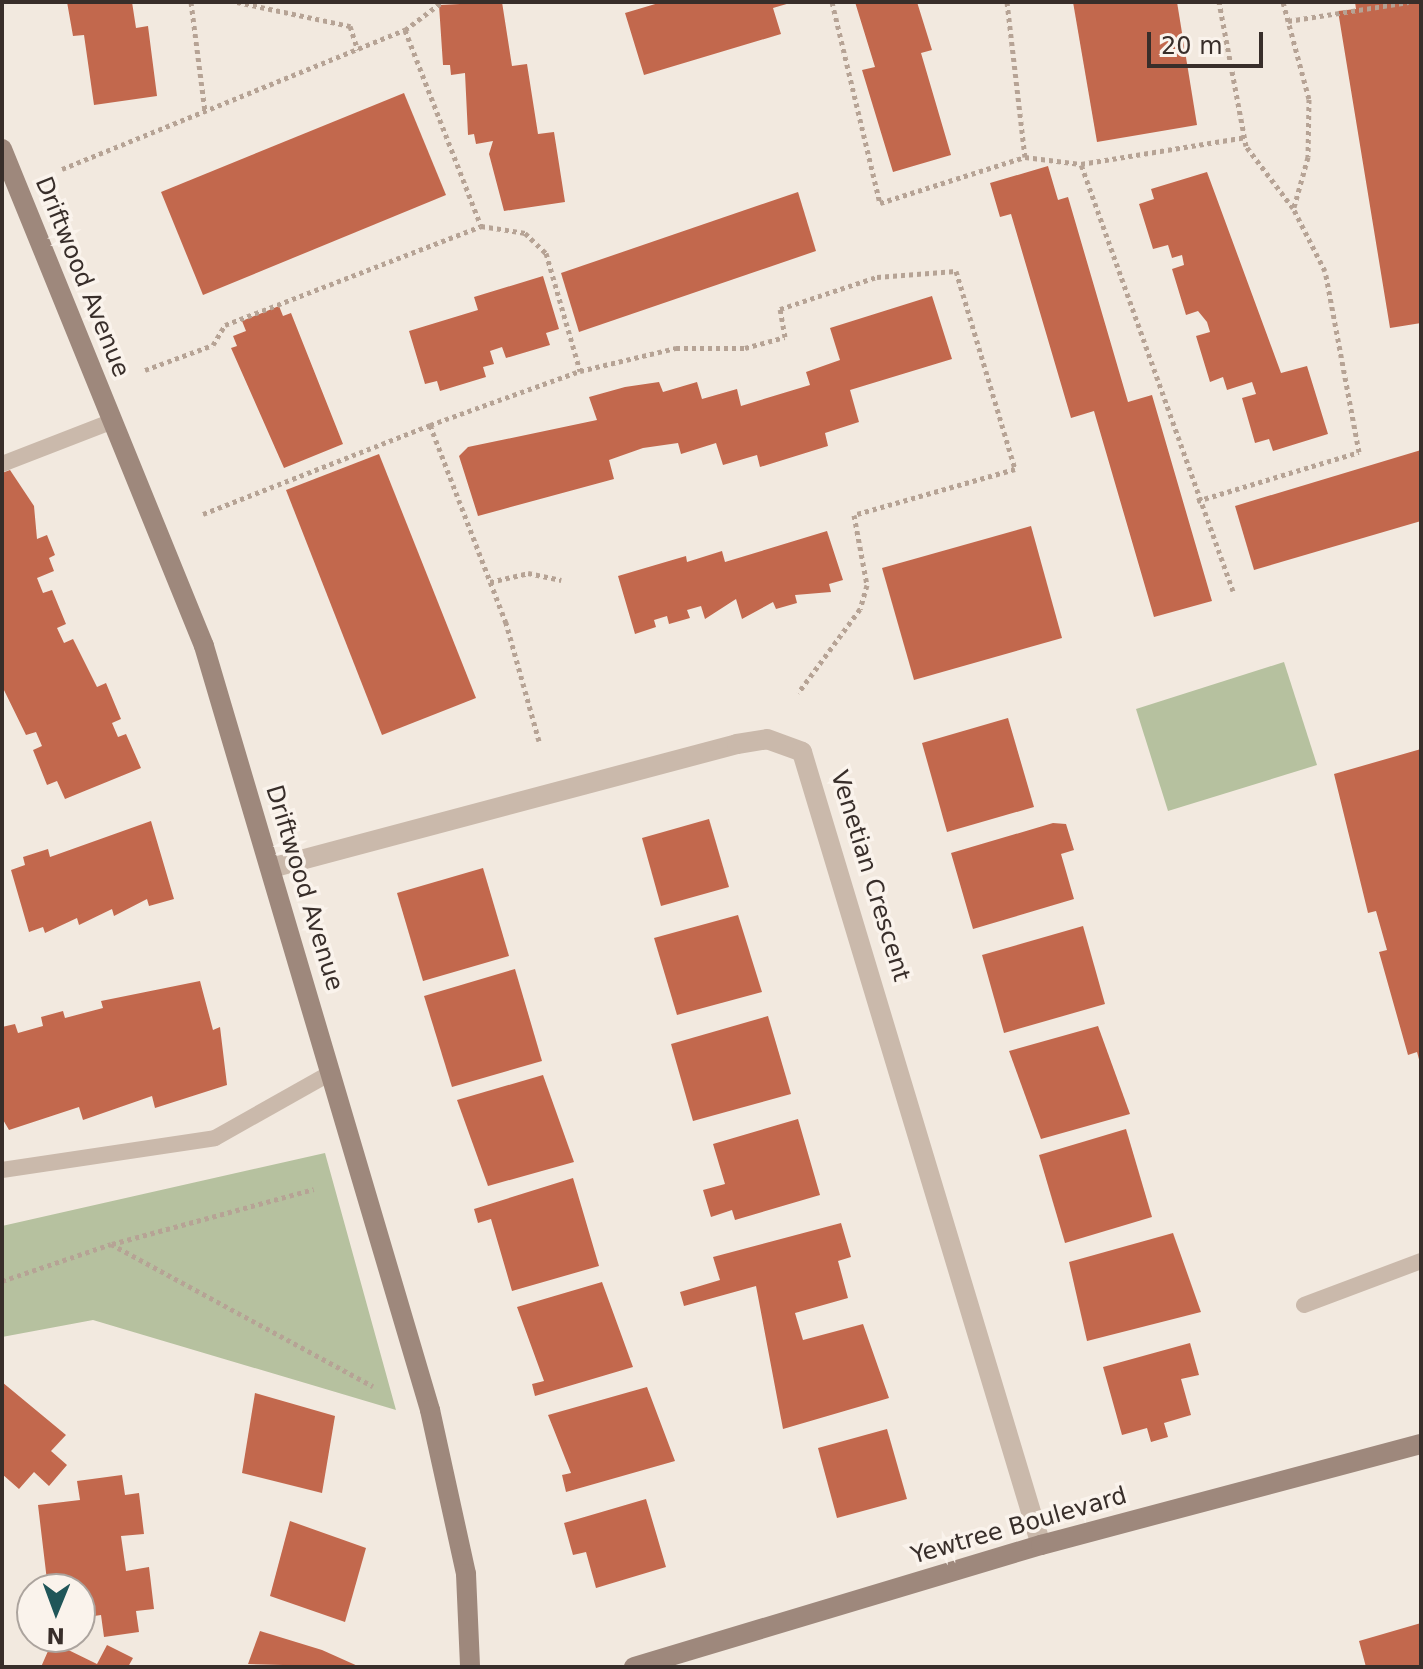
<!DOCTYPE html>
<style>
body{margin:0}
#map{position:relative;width:1423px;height:1669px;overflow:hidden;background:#f2e9df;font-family:"DejaVu Sans",sans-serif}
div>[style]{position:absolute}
.green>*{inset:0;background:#b6c19f}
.building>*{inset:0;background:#c2684d}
.path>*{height:5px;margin-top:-2.5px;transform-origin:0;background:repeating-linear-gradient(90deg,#b6a395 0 4px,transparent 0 8px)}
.lane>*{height:16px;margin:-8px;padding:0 8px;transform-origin:8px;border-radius:8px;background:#cab9ab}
.street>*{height:20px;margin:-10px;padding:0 10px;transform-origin:10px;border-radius:10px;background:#cab9ab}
.secondary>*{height:20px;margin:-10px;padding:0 10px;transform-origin:10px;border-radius:10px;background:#9e887c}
span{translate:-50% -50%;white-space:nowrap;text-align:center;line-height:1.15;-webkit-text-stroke:7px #faf3ec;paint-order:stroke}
.street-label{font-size:24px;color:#382e2a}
.frame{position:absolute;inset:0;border:4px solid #382e2a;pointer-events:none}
.north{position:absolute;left:16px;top:1573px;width:80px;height:80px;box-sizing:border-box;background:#faf3ec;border:2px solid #aca49e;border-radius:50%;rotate:181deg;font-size:22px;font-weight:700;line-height:32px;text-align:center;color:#382e2a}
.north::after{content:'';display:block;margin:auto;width:28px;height:36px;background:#205659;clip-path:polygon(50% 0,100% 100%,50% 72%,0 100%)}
.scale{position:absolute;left:1147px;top:32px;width:116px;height:36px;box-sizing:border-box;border:4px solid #382e2a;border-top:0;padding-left:10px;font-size:24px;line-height:28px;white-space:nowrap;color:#382e2a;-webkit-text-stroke:6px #faf3ec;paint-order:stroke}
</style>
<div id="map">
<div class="green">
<i style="clip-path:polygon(1284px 662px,1317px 765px,1168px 811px,1136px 709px)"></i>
<i style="clip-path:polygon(325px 1153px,396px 1410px,93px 1320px,2px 1337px,2px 1226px)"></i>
</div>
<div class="building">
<i style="clip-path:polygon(67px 2px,132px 2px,136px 28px,148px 26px,157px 96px,94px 105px,84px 35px,73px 36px)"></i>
<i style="clip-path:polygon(502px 2px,512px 66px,527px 64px,538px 134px,554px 132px,565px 202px,504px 211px,489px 154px,493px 141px,476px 144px,474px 134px,468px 135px,465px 73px,451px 75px,450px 65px,443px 65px,439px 5px)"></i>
<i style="clip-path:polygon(662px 2px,790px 2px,790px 3px,773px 8px,781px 34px,644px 75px,625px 13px)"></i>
<i style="clip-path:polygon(855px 2px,917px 2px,932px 50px,921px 53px,951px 155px,893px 172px,862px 70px,875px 67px)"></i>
<i style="clip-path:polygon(1073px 2px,1177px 2px,1197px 125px,1097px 142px)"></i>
<i style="clip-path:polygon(1355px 2px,1421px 2px,1421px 323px,1390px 328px,1338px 11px,1356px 9px)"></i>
<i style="clip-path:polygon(404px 93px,446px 195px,203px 295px,161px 192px)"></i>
<i style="clip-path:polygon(1048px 166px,1058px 200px,1068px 197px,1128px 402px,1152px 395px,1212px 601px,1154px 617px,1094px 411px,1071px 418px,1011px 214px,1000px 217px,990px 183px)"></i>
<i style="clip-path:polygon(1207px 172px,1281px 373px,1307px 366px,1328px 434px,1273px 451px,1269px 439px,1255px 443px,1242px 398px,1256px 394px,1252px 382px,1227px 390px,1223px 377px,1210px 382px,1196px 336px,1210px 332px,1207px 322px,1198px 311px,1186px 315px,1172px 269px,1184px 265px,1182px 255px,1172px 258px,1168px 245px,1153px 249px,1139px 204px,1154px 199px,1151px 189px)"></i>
<i style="clip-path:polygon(798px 192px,816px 251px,579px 332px,561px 273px)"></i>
<i style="clip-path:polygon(543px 276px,559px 329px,546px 333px,550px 345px,506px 358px,502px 347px,490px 351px,494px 364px,483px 367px,486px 377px,440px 391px,437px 381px,425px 384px,409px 331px,478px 310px,474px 297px)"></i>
<i style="clip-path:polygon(932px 296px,952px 359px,850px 390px,859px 422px,825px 433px,828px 446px,760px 467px,757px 455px,723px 465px,716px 443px,681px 454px,678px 443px,643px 448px,609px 460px,614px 479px,478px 516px,459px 456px,468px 447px,597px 420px,589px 397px,625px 387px,659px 382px,663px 392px,697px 382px,702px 399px,737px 389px,741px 406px,810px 385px,806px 372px,840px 360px,830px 328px)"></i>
<i style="clip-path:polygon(279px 306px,283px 316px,291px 313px,343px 444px,284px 468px,231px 348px,237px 346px,233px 336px,246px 331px,242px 321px)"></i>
<i style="clip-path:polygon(1421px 450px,1421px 521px,1254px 570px,1235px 506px)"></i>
<i style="clip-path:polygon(379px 454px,476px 698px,382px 735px,286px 490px)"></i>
<i style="clip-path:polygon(10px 470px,34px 506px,37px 539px,47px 535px,55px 555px,49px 558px,54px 571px,37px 578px,43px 593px,52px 590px,66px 624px,57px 628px,64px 643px,73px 639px,97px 687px,106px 683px,121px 719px,112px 723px,118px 737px,126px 734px,141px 768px,65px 799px,57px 781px,47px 785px,33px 750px,42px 746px,36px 732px,26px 735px,2px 686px,2px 473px)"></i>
<i style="clip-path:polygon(1031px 526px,1062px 638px,914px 680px,882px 568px)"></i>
<i style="clip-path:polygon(827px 531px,843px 580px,829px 584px,831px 592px,795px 595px,797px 603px,776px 609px,773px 602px,742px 619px,736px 599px,705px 619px,701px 606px,687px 610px,690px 618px,669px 624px,667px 616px,654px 620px,656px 627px,635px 634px,618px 576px,686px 556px,687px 562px,722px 551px,725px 562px)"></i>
<i style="clip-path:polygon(1008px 718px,1034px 807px,947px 832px,922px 743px)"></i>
<i style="clip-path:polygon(1421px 749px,1421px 1063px,1420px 1063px,1417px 1052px,1408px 1055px,1379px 952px,1387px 950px,1376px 911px,1368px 913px,1334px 774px)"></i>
<i style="clip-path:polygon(709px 819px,729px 887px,661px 906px,642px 838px)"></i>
<i style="clip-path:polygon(151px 821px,174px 899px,149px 906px,147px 899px,114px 916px,112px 909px,79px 925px,77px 918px,45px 933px,43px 927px,29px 932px,11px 870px,25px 865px,23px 857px,48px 849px,50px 857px)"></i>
<i style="clip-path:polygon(1053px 823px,1066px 824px,1074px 850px,1061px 854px,1074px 899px,973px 929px,951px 853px)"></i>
<i style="clip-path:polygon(483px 868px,509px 956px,423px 981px,397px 893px)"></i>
<i style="clip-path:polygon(738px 915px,762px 992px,677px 1015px,654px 938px)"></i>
<i style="clip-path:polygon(1083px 926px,1105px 1004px,1004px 1033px,982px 955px)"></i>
<i style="clip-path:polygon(515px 969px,542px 1061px,452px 1087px,424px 996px)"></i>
<i style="clip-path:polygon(200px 981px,213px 1030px,220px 1027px,227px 1085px,155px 1108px,152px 1096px,83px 1120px,79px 1107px,9px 1130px,2px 1118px,2px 1027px,15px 1024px,18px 1033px,43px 1026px,41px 1017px,63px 1011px,65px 1018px,103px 1008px,101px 1001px)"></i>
<i style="clip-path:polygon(768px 1016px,791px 1094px,693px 1121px,671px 1044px)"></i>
<i style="clip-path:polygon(1098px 1026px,1130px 1114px,1041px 1139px,1009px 1051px)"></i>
<i style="clip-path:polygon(543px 1075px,574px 1162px,488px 1186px,457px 1100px)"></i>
<i style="clip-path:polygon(798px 1119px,820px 1195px,735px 1220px,732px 1210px,711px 1217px,703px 1190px,725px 1184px,713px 1144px)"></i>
<i style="clip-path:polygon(1126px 1129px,1152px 1217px,1065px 1243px,1039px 1155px)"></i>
<i style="clip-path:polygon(573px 1178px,599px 1266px,512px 1291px,491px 1219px,478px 1223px,474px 1209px)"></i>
<i style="clip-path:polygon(841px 1223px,851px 1257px,838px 1261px,848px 1298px,795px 1313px,803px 1340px,863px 1324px,889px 1398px,783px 1429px,756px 1286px,684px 1306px,680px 1292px,720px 1280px,713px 1257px)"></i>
<i style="clip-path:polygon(1173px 1233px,1201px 1312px,1087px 1341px,1069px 1262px)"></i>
<i style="clip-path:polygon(602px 1282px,633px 1367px,535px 1396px,532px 1384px,544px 1381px,517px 1307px)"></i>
<i style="clip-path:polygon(1190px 1343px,1199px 1375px,1181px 1379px,1191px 1415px,1164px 1423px,1168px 1437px,1151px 1442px,1147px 1428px,1122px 1435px,1103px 1367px)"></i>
<i style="clip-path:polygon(2px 1382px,66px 1435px,51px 1451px,67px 1465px,49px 1486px,34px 1472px,19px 1489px,2px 1474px)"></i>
<i style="clip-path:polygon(647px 1387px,675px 1461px,566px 1492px,562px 1475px,571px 1473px,548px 1415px)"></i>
<i style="clip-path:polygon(255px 1393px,335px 1416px,322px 1493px,242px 1473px)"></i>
<i style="clip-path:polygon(887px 1429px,907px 1499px,837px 1518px,818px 1448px)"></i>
<i style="clip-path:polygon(122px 1475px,125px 1495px,139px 1493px,144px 1534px,121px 1536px,126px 1571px,149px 1567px,154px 1609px,136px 1611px,139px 1632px,104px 1637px,101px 1615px,80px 1618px,80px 1589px,48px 1589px,38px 1505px,80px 1500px,77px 1481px)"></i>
<i style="clip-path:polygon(646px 1499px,666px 1567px,596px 1588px,586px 1552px,573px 1555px,564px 1523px)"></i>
<i style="clip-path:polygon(290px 1521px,366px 1548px,345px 1622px,270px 1596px)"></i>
<i style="clip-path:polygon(1421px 1623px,1421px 1667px,1366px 1667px,1359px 1641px)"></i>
<i style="clip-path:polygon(260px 1631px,322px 1650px,360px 1667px,248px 1664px)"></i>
<i style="clip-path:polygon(52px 1642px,97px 1664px,107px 1645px,133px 1658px,128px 1667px,41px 1667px)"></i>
</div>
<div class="path">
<i style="left:191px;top:2px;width:110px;rotate:82.7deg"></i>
<i style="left:237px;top:2px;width:116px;rotate:12deg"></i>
<i style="left:350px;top:26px;width:25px;rotate:72deg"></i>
<i style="left:832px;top:2px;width:207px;rotate:76.6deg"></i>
<i style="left:880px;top:203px;width:152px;rotate:-17.6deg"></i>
<i style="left:1025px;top:157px;width:56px;rotate:7.1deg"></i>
<i style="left:1007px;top:2px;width:156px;rotate:83.4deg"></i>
<i style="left:1283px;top:2px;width:100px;rotate:75deg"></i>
<i style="left:1309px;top:99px;width:58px;rotate:91deg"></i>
<i style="left:1308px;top:157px;width:52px;rotate:105.6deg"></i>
<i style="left:1288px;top:21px;width:122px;rotate:-8.9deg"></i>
<i style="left:405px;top:30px;width:46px;rotate:-37.1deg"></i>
<i style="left:62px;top:169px;width:370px;rotate:-22.1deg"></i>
<i style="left:405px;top:30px;width:210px;rotate:68.8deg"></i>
<i style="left:145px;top:370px;width:72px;rotate:-20.2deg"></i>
<i style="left:213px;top:345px;width:23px;rotate:-59deg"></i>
<i style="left:225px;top:325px;width:274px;rotate:-21.1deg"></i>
<i style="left:481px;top:226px;width:45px;rotate:9deg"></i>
<i style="left:525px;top:233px;width:29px;rotate:44deg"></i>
<i style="left:546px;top:253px;width:123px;rotate:73.9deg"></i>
<i style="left:1197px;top:501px;width:169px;rotate:-16.8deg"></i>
<i style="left:1359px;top:452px;width:184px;rotate:-100.6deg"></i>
<i style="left:1325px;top:271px;width:71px;rotate:-116.9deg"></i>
<i style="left:1293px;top:208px;width:78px;rotate:-127.2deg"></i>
<i style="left:1246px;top:146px;width:147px;rotate:-100.6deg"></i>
<i style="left:203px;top:514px;width:244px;rotate:-21.4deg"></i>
<i style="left:490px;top:582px;width:39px;rotate:-13deg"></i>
<i style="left:528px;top:573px;width:34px;rotate:12deg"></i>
<i style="left:1233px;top:591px;width:453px;rotate:-109.6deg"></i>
<i style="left:1081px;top:164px;width:166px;rotate:-9.3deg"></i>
<i style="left:539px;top:741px;width:123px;rotate:-105.6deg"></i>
<i style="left:506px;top:623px;width:212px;rotate:-111deg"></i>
<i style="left:430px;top:425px;width:159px;rotate:-19.8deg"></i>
<i style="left:580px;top:371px;width:99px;rotate:-13.5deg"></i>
<i style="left:676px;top:348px;width:69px"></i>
<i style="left:745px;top:348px;width:41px;rotate:-15.4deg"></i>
<i style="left:785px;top:337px;width:28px;rotate:-100deg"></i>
<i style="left:780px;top:309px;width:102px;rotate:-18.3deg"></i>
<i style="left:877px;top:277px;width:79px;rotate:-4.3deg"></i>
<i style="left:956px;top:271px;width:207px;rotate:73.4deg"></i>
<i style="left:1015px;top:469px;width:167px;rotate:164.1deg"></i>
<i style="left:854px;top:515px;width:71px;rotate:79.5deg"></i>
<i style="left:867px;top:585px;width:25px;rotate:106deg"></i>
<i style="left:860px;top:609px;width:104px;rotate:126.4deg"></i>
<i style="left:112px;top:1244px;width:209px;rotate:-15.2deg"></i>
<i style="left:2px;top:1281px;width:115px;rotate:-18.7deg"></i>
<i style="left:111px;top:1244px;width:298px;rotate:28.5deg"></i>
</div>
<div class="lane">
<i style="left:2px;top:464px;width:119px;rotate:-21.2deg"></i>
<i style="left:2px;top:1170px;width:215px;rotate:-8.5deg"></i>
<i style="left:215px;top:1138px;width:134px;rotate:-29.4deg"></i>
<i style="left:1304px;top:1305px;width:125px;rotate:-20.6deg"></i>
</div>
<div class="street">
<i style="left:271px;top:868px;width:482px;rotate:-14.9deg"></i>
<i style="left:737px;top:744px;width:30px;rotate:-9deg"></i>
<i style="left:767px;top:739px;width:37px;rotate:20deg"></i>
<i style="left:802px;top:752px;width:828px;rotate:73.23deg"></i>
</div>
<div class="secondary">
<i style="left:2px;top:149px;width:536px;rotate:67.88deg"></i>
<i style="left:204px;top:646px;width:797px;rotate:73.52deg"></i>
<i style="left:430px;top:1410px;width:168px;rotate:77.6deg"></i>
<i style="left:466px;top:1574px;width:93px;rotate:87.5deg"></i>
<i style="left:634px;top:1667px;width:425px;rotate:-16.7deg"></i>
<i style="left:1041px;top:1545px;width:393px;rotate:-14.9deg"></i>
</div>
<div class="street-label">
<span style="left:82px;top:277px;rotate:68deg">Driftwood Avenue</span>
<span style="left:870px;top:876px;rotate:73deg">Venetian Crescent</span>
<span style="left:304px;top:888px;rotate:73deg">Driftwood Avenue</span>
<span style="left:1019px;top:1526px;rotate:-16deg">Yewtree Boulevard</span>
</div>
<div class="frame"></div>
<div class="north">N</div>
<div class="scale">20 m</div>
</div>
